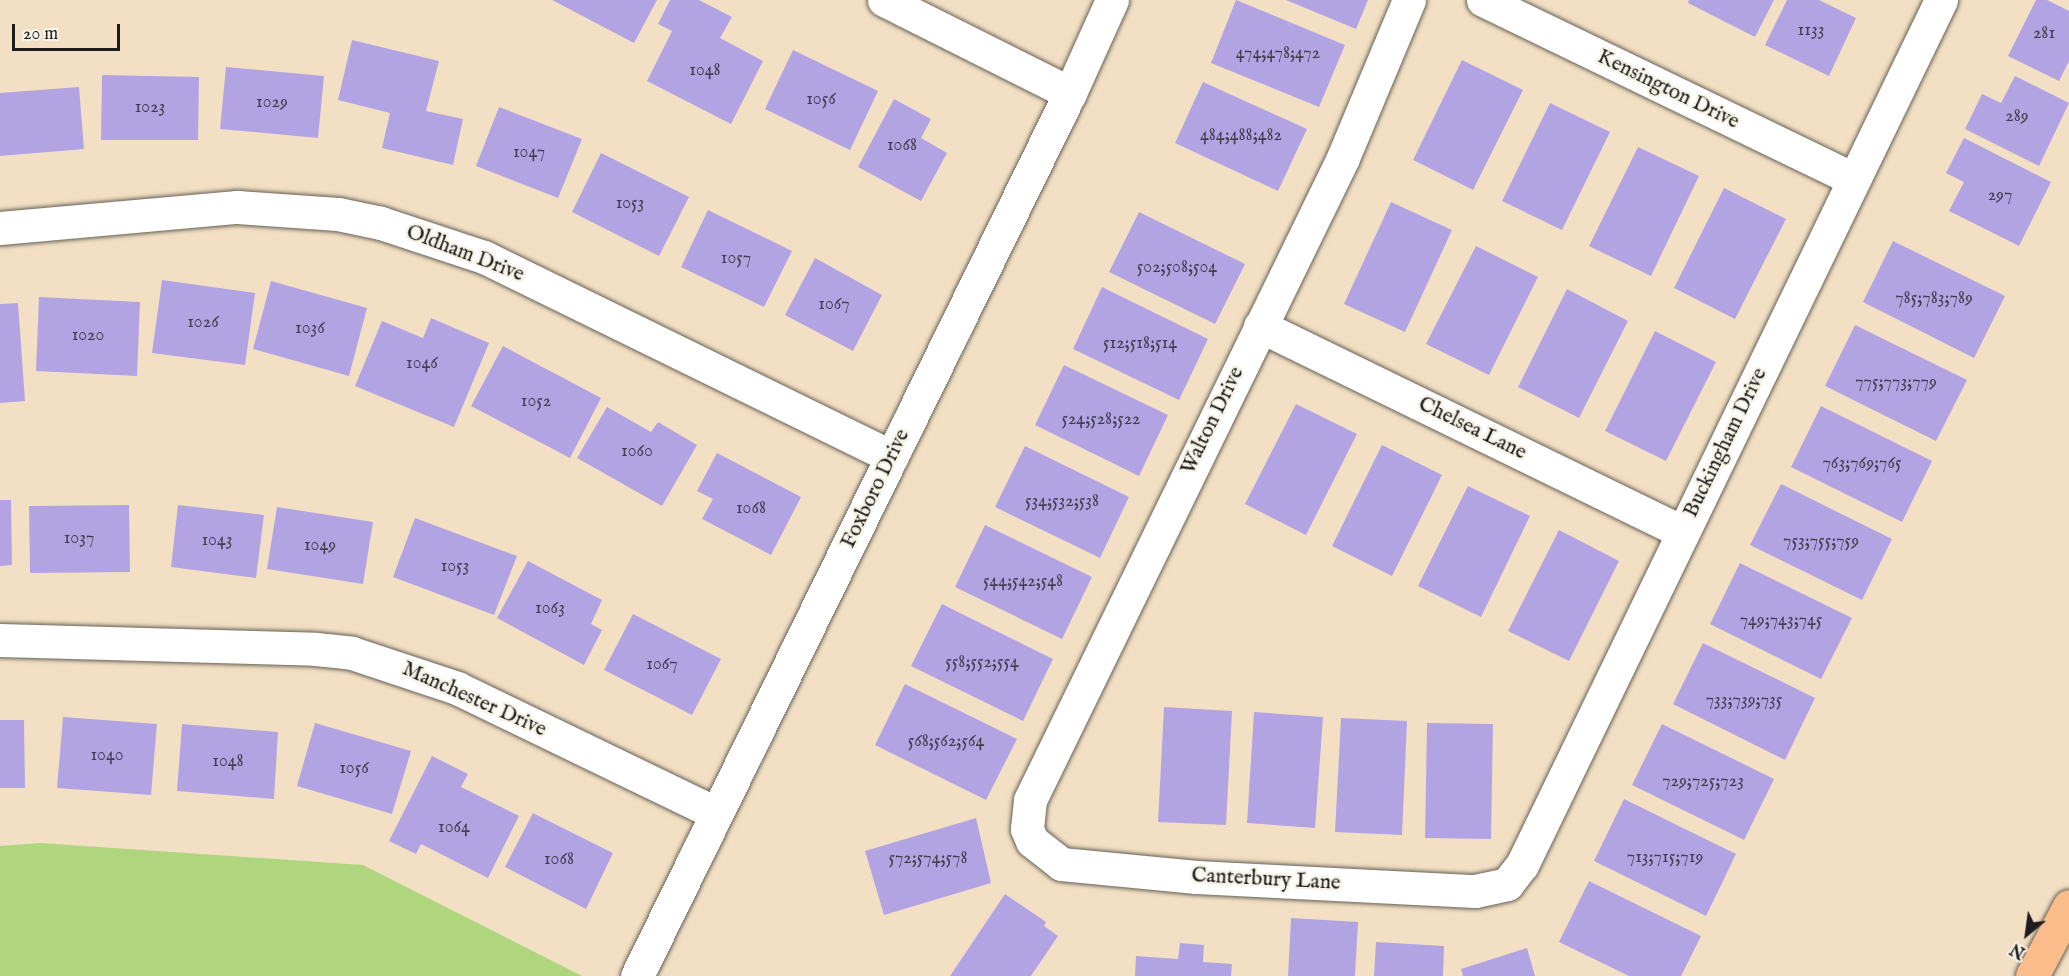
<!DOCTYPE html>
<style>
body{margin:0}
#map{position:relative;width:2069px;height:976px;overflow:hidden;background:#f3e0c4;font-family:"IM FELL English",serif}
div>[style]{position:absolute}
.green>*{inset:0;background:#b0d57f}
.building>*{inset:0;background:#b2a4e3}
.roads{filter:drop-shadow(0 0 2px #676157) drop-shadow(0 0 2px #676157)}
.minor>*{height:33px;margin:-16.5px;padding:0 16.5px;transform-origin:16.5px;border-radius:16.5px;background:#fff}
.highway>*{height:33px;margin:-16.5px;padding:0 16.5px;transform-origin:16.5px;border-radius:16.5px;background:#f9bc8a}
span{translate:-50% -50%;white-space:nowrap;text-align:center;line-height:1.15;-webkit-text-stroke:5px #f7f3e8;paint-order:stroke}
.number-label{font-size:18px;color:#423e4e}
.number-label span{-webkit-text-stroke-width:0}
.street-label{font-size:21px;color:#1c1c1c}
.north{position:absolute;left:1997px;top:904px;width:60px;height:60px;-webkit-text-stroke:4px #f7f3e8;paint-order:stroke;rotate:209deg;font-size:16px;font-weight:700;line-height:24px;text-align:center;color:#1c1c1c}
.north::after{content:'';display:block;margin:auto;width:21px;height:27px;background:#1c1c1c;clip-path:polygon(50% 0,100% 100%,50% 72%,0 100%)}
.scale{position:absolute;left:12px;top:24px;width:108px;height:27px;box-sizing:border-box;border:3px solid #1c1c1c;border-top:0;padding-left:8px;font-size:18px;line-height:21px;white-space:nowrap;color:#1c1c1c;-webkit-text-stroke:4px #f7f3e8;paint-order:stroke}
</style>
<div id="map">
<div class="green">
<i style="clip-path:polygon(40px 843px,363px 865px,582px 976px,0 976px,0 846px)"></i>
</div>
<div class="building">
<i style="clip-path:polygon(552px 0,657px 0,634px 43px)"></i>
<i style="clip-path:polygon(670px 0,699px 0,732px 17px,720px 38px,763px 61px,731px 124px,647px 81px,672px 31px,658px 24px)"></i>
<i style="clip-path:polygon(1236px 0,1345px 45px,1319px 107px,1211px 63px)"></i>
<i style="clip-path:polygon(1286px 0,1368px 0,1356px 29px)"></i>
<i style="clip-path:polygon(1689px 0,1774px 0,1755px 37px,1688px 3px)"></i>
<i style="clip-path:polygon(1787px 0,1819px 0,1856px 18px,1829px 76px,1765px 45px)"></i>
<i style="clip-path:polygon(2036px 0,2047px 0,2069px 11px,2069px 61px,2059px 81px,2008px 56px)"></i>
<i style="clip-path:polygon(352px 40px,439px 61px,426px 111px,463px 119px,453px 165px,382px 148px,390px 113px,338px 100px)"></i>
<i style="clip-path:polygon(793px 50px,878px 91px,850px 150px,765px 109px)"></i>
<i style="clip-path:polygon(1462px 60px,1523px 90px,1473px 190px,1413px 160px)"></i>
<i style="clip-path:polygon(226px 67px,324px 76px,318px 138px,220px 129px)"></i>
<i style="clip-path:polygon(102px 75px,199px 77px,198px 140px,101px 140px)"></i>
<i style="clip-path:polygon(2015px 76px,2069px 103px,2039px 166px,1965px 129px,1982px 94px,2001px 103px)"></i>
<i style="clip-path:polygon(1203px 82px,1307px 129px,1278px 191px,1175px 143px)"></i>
<i style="clip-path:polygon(79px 87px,84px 149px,0 156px,0 93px)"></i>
<i style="clip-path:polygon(894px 99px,931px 119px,921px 138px,947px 153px,921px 201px,858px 167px)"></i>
<i style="clip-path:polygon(1550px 103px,1610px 132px,1562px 230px,1502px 201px)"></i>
<i style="clip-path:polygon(499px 107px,582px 139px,558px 198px,476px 166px)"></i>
<i style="clip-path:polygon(1964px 138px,2051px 182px,2019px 246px,1949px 211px,1964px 182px,1946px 173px)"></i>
<i style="clip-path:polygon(1638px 147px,1699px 176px,1651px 276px,1589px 246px)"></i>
<i style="clip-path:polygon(601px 153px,689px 197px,659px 256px,572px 212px)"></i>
<i style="clip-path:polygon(1724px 188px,1786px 219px,1735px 319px,1674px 288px)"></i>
<i style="clip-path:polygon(1391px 202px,1452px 230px,1405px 332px,1344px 304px)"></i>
<i style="clip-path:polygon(708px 210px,792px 251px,764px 307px,681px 267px)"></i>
<i style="clip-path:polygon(1139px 212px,1245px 264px,1215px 324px,1109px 272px)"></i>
<i style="clip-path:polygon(1893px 241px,2005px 296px,1974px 358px,1863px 302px)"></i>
<i style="clip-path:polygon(1476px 246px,1538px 277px,1489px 375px,1426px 344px)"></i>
<i style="clip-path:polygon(815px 258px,882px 295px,853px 351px,785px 315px)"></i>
<i style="clip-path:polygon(162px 280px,255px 293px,245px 365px,152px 353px)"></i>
<i style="clip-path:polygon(271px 281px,367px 308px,349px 376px,253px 349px)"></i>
<i style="clip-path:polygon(1102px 287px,1208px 339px,1179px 400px,1073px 349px)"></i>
<i style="clip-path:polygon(1567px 289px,1628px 321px,1579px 418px,1518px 387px)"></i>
<i style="clip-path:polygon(39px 297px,140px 302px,137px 376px,36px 371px)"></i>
<i style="clip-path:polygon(18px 303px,25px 401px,0 403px,0 304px)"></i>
<i style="clip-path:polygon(431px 318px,489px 343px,454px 427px,355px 386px,382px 321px,423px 338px)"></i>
<i style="clip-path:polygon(1855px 325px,1967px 380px,1936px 441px,1825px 386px)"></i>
<i style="clip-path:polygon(1655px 331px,1716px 362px,1666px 461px,1605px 431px)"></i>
<i style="clip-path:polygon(503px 346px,601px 398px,570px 458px,471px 406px)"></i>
<i style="clip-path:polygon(1064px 365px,1168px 415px,1139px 476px,1035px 425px)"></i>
<i style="clip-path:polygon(1296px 404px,1357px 434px,1306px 535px,1245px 504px)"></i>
<i style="clip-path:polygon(1821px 406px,1932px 461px,1902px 522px,1791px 467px)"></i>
<i style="clip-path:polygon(607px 407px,651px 432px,658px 422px,697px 445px,662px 506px,577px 458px)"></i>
<i style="clip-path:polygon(1382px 445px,1442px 475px,1392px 576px,1332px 546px)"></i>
<i style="clip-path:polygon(1025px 446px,1129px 497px,1100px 558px,995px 507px)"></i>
<i style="clip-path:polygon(717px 453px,801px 497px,771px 555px,702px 519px,713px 499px,697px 491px)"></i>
<i style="clip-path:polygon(1781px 484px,1892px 539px,1862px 600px,1750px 545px)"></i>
<i style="clip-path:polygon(1468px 486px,1530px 516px,1481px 617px,1418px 586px)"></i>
<i style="clip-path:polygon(0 500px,11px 500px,12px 565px,0 566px)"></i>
<i style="clip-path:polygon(129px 505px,130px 572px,30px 573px,29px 506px)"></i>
<i style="clip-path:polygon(178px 505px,264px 515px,256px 578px,171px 567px)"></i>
<i style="clip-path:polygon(277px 507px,373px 522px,363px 584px,267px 569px)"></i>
<i style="clip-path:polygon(415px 518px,517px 556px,494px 615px,393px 577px)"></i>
<i style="clip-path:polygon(985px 525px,1092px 577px,1062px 639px,955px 587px)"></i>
<i style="clip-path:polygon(1559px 530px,1619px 561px,1569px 661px,1508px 631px)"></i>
<i style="clip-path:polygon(528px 561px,602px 600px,591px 624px,602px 630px,584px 665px,497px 618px)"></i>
<i style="clip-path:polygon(1740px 563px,1852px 618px,1821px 679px,1710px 624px)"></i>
<i style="clip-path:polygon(942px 604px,1053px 659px,1023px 721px,911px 666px)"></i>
<i style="clip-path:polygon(633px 614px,721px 659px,692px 715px,604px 670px)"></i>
<i style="clip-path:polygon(1703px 643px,1815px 698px,1785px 760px,1673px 704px)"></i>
<i style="clip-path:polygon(905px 684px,1017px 739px,986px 800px,875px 745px)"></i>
<i style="clip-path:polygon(1164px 707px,1232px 711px,1226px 825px,1158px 822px)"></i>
<i style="clip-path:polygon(1254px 712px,1323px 717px,1315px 828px,1247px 823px)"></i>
<i style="clip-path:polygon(63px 717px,157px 724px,151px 795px,57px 788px)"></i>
<i style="clip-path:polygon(1341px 718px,1407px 721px,1402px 835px,1335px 832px)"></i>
<i style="clip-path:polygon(0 720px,24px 720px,25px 788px,0 788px)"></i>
<i style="clip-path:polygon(315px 723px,411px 751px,392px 814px,297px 786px)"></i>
<i style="clip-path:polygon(1427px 723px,1493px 724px,1491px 839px,1425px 838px)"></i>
<i style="clip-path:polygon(182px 724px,278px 732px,274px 799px,177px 791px)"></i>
<i style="clip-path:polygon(1662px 724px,1774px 779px,1744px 840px,1632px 785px)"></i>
<i style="clip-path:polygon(432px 756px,468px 774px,461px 787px,519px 816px,488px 878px,421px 844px,416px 854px,389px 841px)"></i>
<i style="clip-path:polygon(1624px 799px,1736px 854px,1706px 916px,1594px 861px)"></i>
<i style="clip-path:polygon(533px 813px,613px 853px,586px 909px,505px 867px)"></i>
<i style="clip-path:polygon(976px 818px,991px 883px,884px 915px,865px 851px)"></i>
<i style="clip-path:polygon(1589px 881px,1701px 936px,1681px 976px,1629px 976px,1559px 942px)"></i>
<i style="clip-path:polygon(1005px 894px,1046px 922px,1044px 926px,1058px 936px,1031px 976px,950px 976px)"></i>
<i style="clip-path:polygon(1291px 918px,1358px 922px,1355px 976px,1288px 976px)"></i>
<i style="clip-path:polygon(1376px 942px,1444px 946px,1443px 976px,1374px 976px)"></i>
<i style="clip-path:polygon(1180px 943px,1204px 945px,1203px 962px,1232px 964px,1231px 976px,1135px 976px,1136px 956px,1178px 959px)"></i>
<i style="clip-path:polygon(1527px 948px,1535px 976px,1463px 976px,1461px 969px)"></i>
</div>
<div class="roads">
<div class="minor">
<i style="left:884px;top:0;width:208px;rotate:26.6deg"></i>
<i style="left:1409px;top:0;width:171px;rotate:112.7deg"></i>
<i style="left:1343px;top:158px;width:714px;rotate:115.99deg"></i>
<i style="left:1030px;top:800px;width:29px;rotate:96deg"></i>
<i style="left:1027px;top:829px;width:13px;rotate:67deg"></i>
<i style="left:1032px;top:841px;width:37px;rotate:38deg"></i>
<i style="left:1061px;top:864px;width:136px;rotate:5.5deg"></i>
<i style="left:1196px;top:877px;width:279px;rotate:2.9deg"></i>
<i style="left:1475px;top:891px;width:33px;rotate:-12deg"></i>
<i style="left:1507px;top:884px;width:24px;rotate:-52deg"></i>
<i style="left:1522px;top:865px;width:961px;rotate:-64.15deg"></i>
<i style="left:1483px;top:0;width:411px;rotate:25.8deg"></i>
<i style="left:0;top:228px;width:238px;rotate:-5.1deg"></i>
<i style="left:237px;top:207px;width:101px;rotate:4deg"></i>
<i style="left:338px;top:214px;width:44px;rotate:11.8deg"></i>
<i style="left:381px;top:223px;width:108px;rotate:18.3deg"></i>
<i style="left:484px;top:257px;width:454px;rotate:26.1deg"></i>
<i style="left:1260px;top:326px;width:470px;rotate:26deg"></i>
<i style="left:0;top:640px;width:316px;rotate:1.6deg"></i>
<i style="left:316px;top:649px;width:36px;rotate:6deg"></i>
<i style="left:352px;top:653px;width:111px;rotate:18.4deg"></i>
<i style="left:457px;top:688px;width:288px;rotate:25.8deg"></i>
<i style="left:637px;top:976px;width:983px;rotate:-63.88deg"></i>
<i style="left:1070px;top:93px;width:102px;rotate:-65.7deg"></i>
</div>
<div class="highway">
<i style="left:2032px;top:976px;width:79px;rotate:-62.1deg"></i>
</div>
</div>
<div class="number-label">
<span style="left:1811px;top:31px">1133</span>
<span style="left:2044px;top:34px">281</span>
<span style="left:1278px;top:54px">474;478;472</span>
<span style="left:705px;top:71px">1048</span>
<span style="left:821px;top:100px">1056</span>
<span style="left:272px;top:103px">1029</span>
<span style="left:150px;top:108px">1023</span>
<span style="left:2017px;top:117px">289</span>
<span style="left:1241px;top:136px">484;488;482</span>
<span style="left:902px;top:146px">1068</span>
<span style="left:529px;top:153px">1047</span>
<span style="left:2000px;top:196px">297</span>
<span style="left:630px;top:204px">1053</span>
<span style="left:736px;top:259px">1057</span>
<span style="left:1177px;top:268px">502;508;504</span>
<span style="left:1934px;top:299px">785;783;789</span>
<span style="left:834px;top:305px">1067</span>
<span style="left:203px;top:323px">1026</span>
<span style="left:310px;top:329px">1036</span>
<span style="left:88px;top:336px">1020</span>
<span style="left:1140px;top:344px">512;518;514</span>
<span style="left:422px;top:364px">1046</span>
<span style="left:1896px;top:383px">775;773;779</span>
<span style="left:536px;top:402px">1052</span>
<span style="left:1101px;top:420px">524;528;522</span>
<span style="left:637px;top:452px">1060</span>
<span style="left:1862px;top:464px">763;769;765</span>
<span style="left:1062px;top:502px">534;532;538</span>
<span style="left:751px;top:509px">1068</span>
<span style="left:79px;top:539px">1037</span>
<span style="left:217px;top:541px">1043</span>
<span style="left:1821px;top:542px">753;755;759</span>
<span style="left:320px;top:546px">1049</span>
<span style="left:455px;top:567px">1053</span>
<span style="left:1023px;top:582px">544;542;548</span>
<span style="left:550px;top:609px">1063</span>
<span style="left:1781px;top:621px">749;743;745</span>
<span style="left:982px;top:663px">558;552;554</span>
<span style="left:662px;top:665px">1067</span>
<span style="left:1744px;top:701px">733;739;735</span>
<span style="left:946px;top:742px">568;562;564</span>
<span style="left:107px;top:756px">1040</span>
<span style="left:228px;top:762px">1048</span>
<span style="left:354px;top:769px">1056</span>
<span style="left:1703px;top:782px">729;725;723</span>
<span style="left:454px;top:828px">1064</span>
<span style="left:1665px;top:858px">713;715;719</span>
<span style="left:928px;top:859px">572;574;578</span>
<span style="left:559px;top:860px">1068</span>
</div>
<div class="street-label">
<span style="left:1668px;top:90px;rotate:26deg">Kensington Drive</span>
<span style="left:465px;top:254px;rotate:21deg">Oldham Drive</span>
<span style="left:1213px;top:421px;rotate:-64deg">Walton Drive</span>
<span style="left:1472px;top:429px;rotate:26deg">Chelsea Lane</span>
<span style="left:1726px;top:443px;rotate:-64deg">Buckingham Drive</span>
<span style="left:876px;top:489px;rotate:-64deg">Foxboro Drive</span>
<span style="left:474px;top:700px;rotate:24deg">Manchester Drive</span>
<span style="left:1266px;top:880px;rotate:3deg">Canterbury Lane</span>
</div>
<div class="north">N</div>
<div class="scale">20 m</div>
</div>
